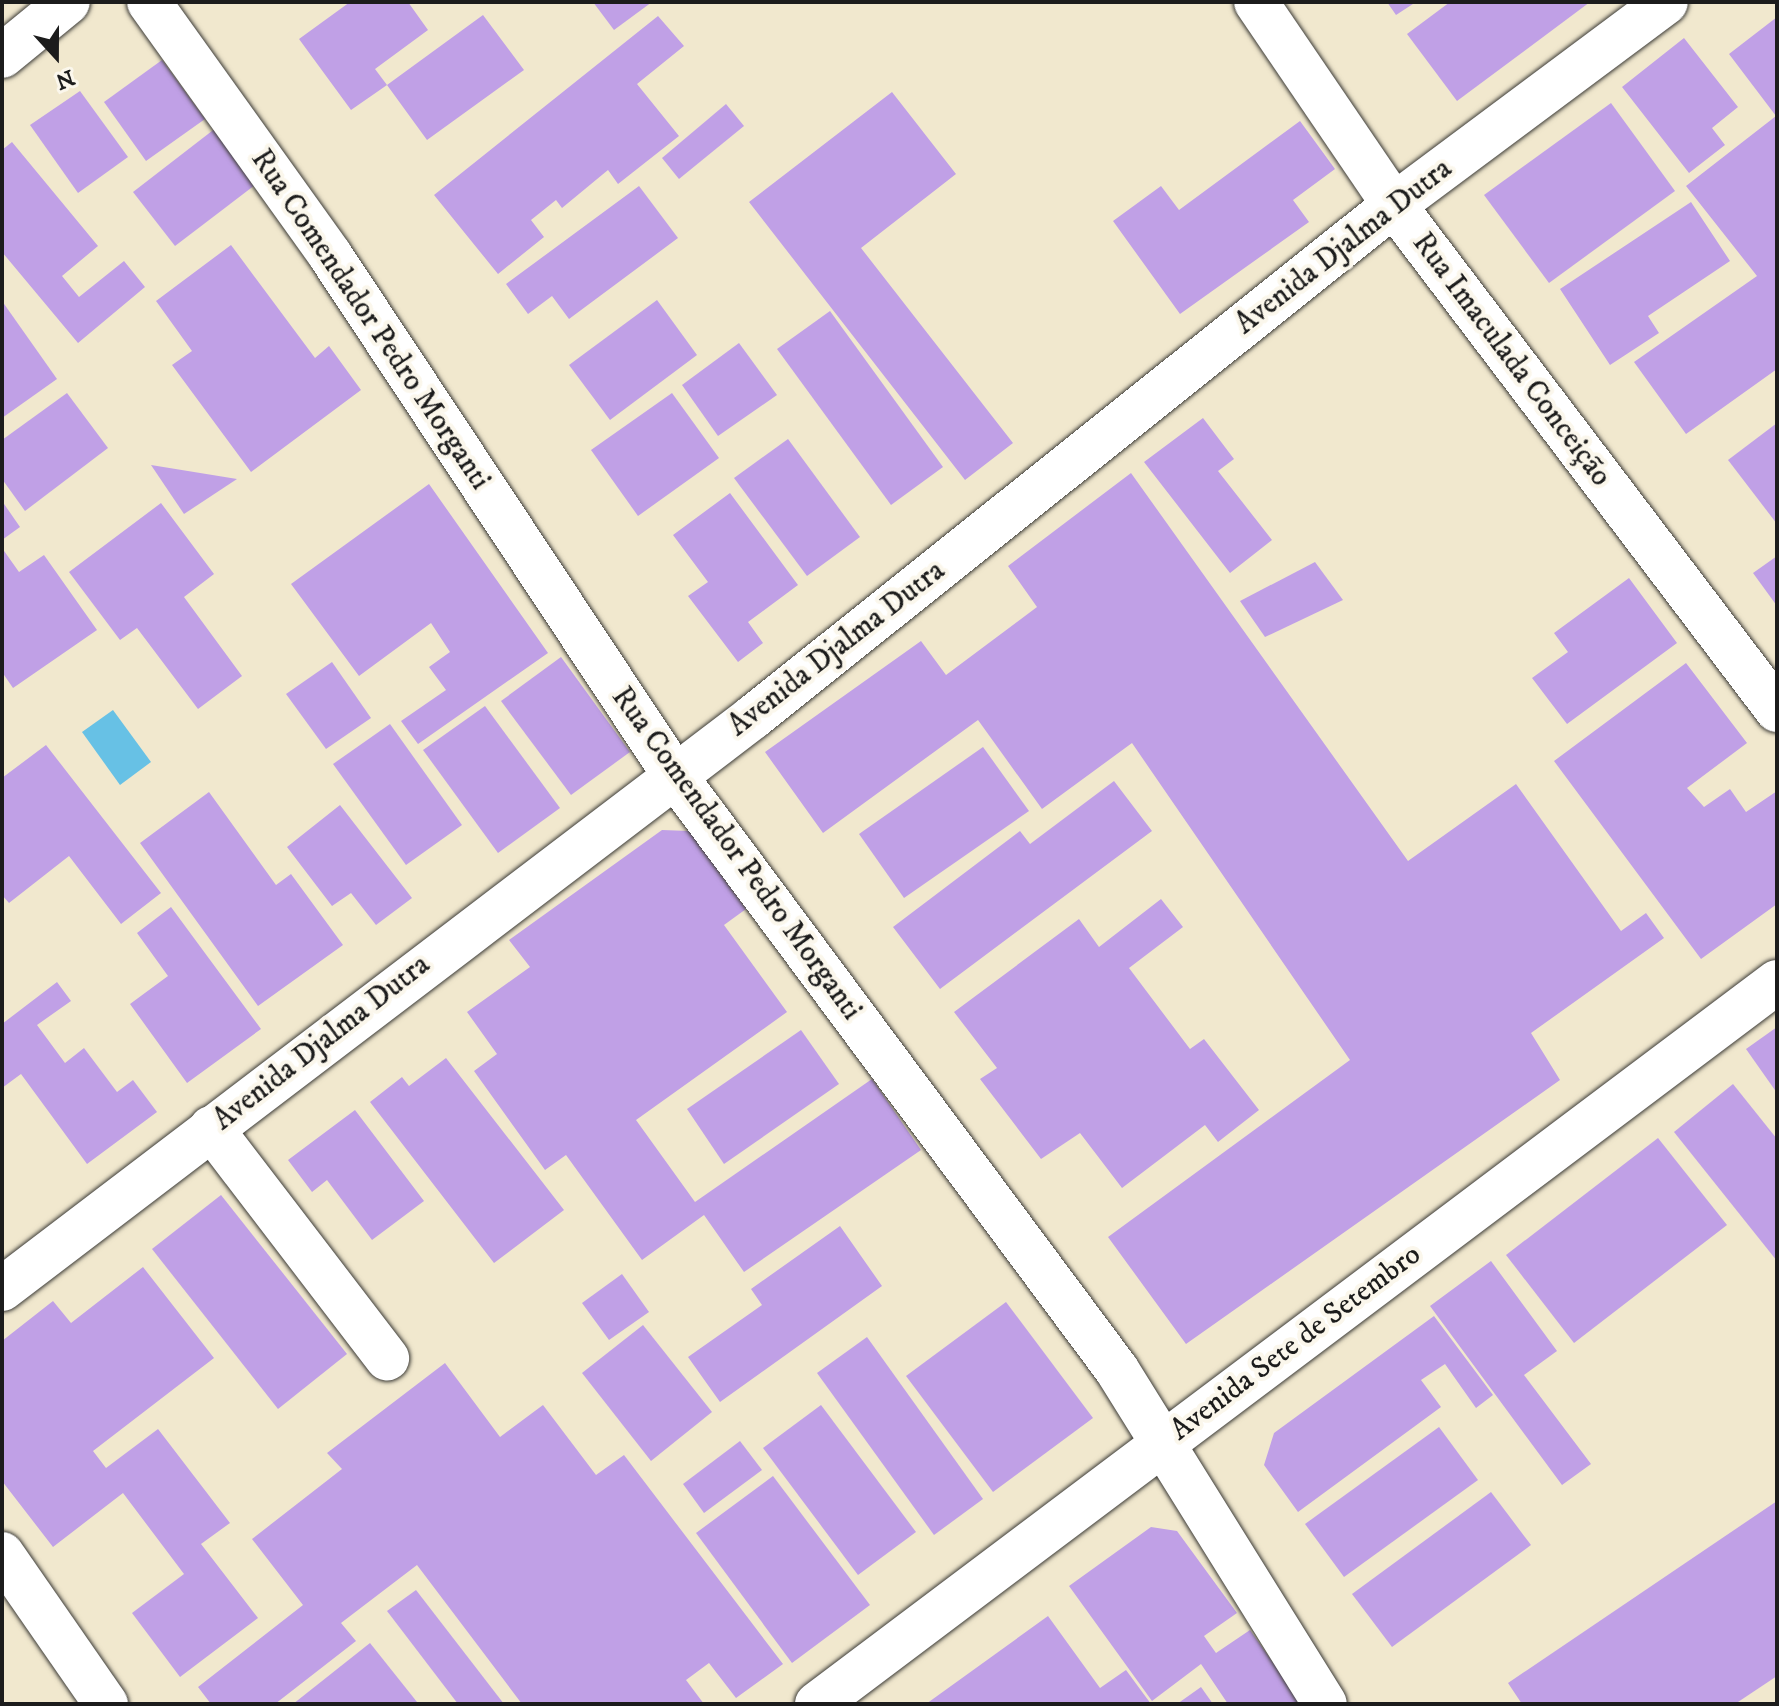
<!DOCTYPE html>
<meta charset="utf-8">
<style>
body{margin:0}
#map{position:relative;width:1779px;height:1706px;overflow:hidden;background:#f1e8ce;font-family:"IM FELL DW Pica",serif}
div>[style]{position:absolute}
.water>*{inset:0;background:#67c1e5}
.building>*{inset:0;background:#c0a0e6}
.roads{filter:drop-shadow(0 0 2px #3c3b37) drop-shadow(0 0 2px #3c3b37)}
.minor>*{height:44px;margin:-22px;padding:0 22px;transform-origin:22px;border-radius:22px;background:#fff}
span{translate:-50% -50%;white-space:nowrap;text-align:center;line-height:1.15;-webkit-text-stroke:8px #fbf7ec;paint-order:stroke}
.street-label{font-size:30px;color:#1c1c1c}
.frame{position:absolute;inset:0;border:4px solid #1c1c1c;pointer-events:none}
.north{position:absolute;left:16px;top:16px;width:80px;height:80px;-webkit-text-stroke:6px #fbf7ec;paint-order:stroke;rotate:159deg;font-size:22px;font-weight:700;line-height:32px;text-align:center;color:#1c1c1c}
.north::after{content:'';display:block;margin:auto;width:28px;height:36px;background:#1c1c1c;clip-path:polygon(50% 0,100% 100%,50% 72%,0 100%)}
</style>
<div id="map">
<div class="water">
<i style="clip-path:polygon(113px 710px,151px 762px,120px 785px,82px 732px)"></i>
</div>
<div class="building">
<i style="clip-path:polygon(350px 2px,408px 2px,428px 30px,375px 69px,387px 85px,483px 15px,524px 70px,427px 140px,387px 85px,351px 110px,299px 39px)"></i>
<i style="clip-path:polygon(593px 2px,652px 2px,614px 30px)"></i>
<i style="clip-path:polygon(1387px 2px,1416px 2px,1396px 15px)"></i>
<i style="clip-path:polygon(1450px 2px,1590px 2px,1457px 101px,1407px 34px)"></i>
<i style="clip-path:polygon(658px 16px,684px 46px,637px 84px,679px 136px,618px 184px,608px 170px,562px 208px,556px 200px,531px 220px,544px 237px,498px 274px,434px 195px)"></i>
<i style="clip-path:polygon(1777px 17px,1777px 369px,1686px 434px,1634px 362px,1757px 276px,1686px 186px,1776px 116px,1729px 54px)"></i>
<i style="clip-path:polygon(1684px 38px,1738px 107px,1712px 128px,1725px 145px,1689px 173px,1622px 87px)"></i>
<i style="clip-path:polygon(162px 60px,205px 119px,146px 161px,104px 102px)"></i>
<i style="clip-path:polygon(80px 91px,128px 157px,78px 193px,30px 125px)"></i>
<i style="clip-path:polygon(892px 92px,956px 174px,861px 248px,1013px 443px,965px 480px,749px 202px)"></i>
<i style="clip-path:polygon(1611px 103px,1675px 191px,1549px 283px,1484px 195px)"></i>
<i style="clip-path:polygon(726px 104px,744px 126px,679px 179px,662px 158px)"></i>
<i style="clip-path:polygon(1300px 121px,1335px 169px,1293px 200px,1309px 222px,1180px 314px,1113px 221px,1161px 186px,1179px 210px)"></i>
<i style="clip-path:polygon(221px 124px,263px 179px,175px 246px,133px 192px)"></i>
<i style="clip-path:polygon(12px 142px,98px 246px,62px 276px,79px 297px,124px 261px,145px 287px,78px 343px,2px 252px,2px 150px)"></i>
<i style="clip-path:polygon(639px 186px,678px 238px,569px 319px,552px 296px,528px 314px,506px 284px)"></i>
<i style="clip-path:polygon(1691px 202px,1730px 261px,1648px 316px,1659px 333px,1610px 365px,1560px 289px)"></i>
<i style="clip-path:polygon(231px 245px,315px 358px,329px 346px,361px 390px,251px 472px,172px 365px,192px 351px,156px 301px)"></i>
<i style="clip-path:polygon(657px 300px,697px 355px,610px 420px,569px 365px)"></i>
<i style="clip-path:polygon(2px 301px,57px 379px,2px 418px)"></i>
<i style="clip-path:polygon(830px 311px,943px 467px,891px 505px,777px 349px)"></i>
<i style="clip-path:polygon(739px 343px,777px 395px,718px 436px,682px 385px)"></i>
<i style="clip-path:polygon(67px 393px,108px 448px,25px 511px,2px 479px,2px 440px)"></i>
<i style="clip-path:polygon(672px 393px,719px 458px,638px 516px,591px 450px)"></i>
<i style="clip-path:polygon(1203px 418px,1234px 459px,1218px 471px,1272px 540px,1230px 573px,1144px 462px)"></i>
<i style="clip-path:polygon(1777px 423px,1777px 524px,1728px 460px)"></i>
<i style="clip-path:polygon(788px 439px,860px 537px,807px 576px,734px 478px)"></i>
<i style="clip-path:polygon(151px 465px,237px 479px,184px 514px)"></i>
<i style="clip-path:polygon(1131px 473px,1408px 861px,1516px 784px,1621px 931px,1646px 913px,1664px 938px,1531px 1033px,1560px 1080px,1186px 1344px,1108px 1237px,1350px 1060px,1132px 743px,1042px 809px,978px 720px,823px 833px,765px 752px,921px 641px,946px 675px,1037px 607px,1008px 566px)"></i>
<i style="clip-path:polygon(429px 484px,548px 653px,418px 744px,401px 721px,446px 690px,429px 667px,450px 652px,431px 623px,359px 676px,291px 584px)"></i>
<i style="clip-path:polygon(730px 493px,798px 585px,748px 622px,763px 643px,738px 662px,688px 596px,708px 582px,673px 535px)"></i>
<i style="clip-path:polygon(2px 501px,20px 527px,2px 540px)"></i>
<i style="clip-path:polygon(161px 503px,214px 574px,184px 597px,242px 676px,198px 709px,137px 628px,120px 640px,69px 572px)"></i>
<i style="clip-path:polygon(2px 548px,19px 572px,44px 555px,97px 630px,13px 688px,2px 672px)"></i>
<i style="clip-path:polygon(1777px 556px,1777px 606px,1753px 573px)"></i>
<i style="clip-path:polygon(1315px 562px,1343px 600px,1265px 637px,1240px 601px)"></i>
<i style="clip-path:polygon(1629px 578px,1677px 643px,1567px 724px,1532px 678px,1568px 652px,1554px 633px)"></i>
<i style="clip-path:polygon(561px 657px,630px 752px,571px 795px,501px 701px)"></i>
<i style="clip-path:polygon(332px 662px,371px 718px,326px 749px,286px 694px)"></i>
<i style="clip-path:polygon(1686px 663px,1747px 743px,1687px 788px,1704px 807px,1730px 789px,1746px 812px,1777px 791px,1777px 904px,1701px 959px,1554px 761px)"></i>
<i style="clip-path:polygon(485px 706px,560px 808px,498px 853px,423px 750px)"></i>
<i style="clip-path:polygon(390px 724px,462px 825px,406px 865px,333px 764px)"></i>
<i style="clip-path:polygon(46px 745px,161px 893px,121px 924px,69px 856px,9px 903px,2px 895px,2px 778px)"></i>
<i style="clip-path:polygon(983px 747px,1029px 811px,904px 898px,859px 834px)"></i>
<i style="clip-path:polygon(1114px 781px,1152px 831px,940px 989px,893px 927px,1020px 831px,1030px 844px)"></i>
<i style="clip-path:polygon(209px 792px,276px 885px,291px 874px,343px 945px,258px 1006px,140px 843px)"></i>
<i style="clip-path:polygon(340px 805px,412px 898px,376px 925px,351px 893px,332px 906px,287px 847px)"></i>
<i style="clip-path:polygon(662px 830px,689px 831px,746px 909px,724px 925px,787px 1012px,636px 1120px,695px 1202px,872px 1079px,921px 1150px,744px 1272px,704px 1215px,642px 1260px,566px 1155px,545px 1170px,474px 1071px,497px 1054px,467px 1012px,530px 967px,509px 940px)"></i>
<i style="clip-path:polygon(1161px 899px,1183px 927px,1129px 968px,1190px 1049px,1204px 1039px,1259px 1110px,1218px 1142px,1205px 1125px,1122px 1188px,1080px 1133px,1041px 1159px,980px 1079px,997px 1068px,954px 1012px,1079px 919px,1099px 947px)"></i>
<i style="clip-path:polygon(171px 907px,261px 1029px,187px 1083px,130px 1004px,168px 976px,137px 933px)"></i>
<i style="clip-path:polygon(57px 982px,71px 1001px,37px 1025px,65px 1063px,84px 1048px,117px 1092px,133px 1080px,157px 1112px,87px 1164px,21px 1074px,2px 1088px,2px 1024px)"></i>
<i style="clip-path:polygon(1777px 1027px,1777px 1093px,1746px 1049px)"></i>
<i style="clip-path:polygon(801px 1030px,839px 1084px,724px 1164px,687px 1109px)"></i>
<i style="clip-path:polygon(446px 1058px,564px 1210px,494px 1263px,370px 1102px,402px 1077px,409px 1086px)"></i>
<i style="clip-path:polygon(1733px 1084px,1777px 1139px,1777px 1261px,1674px 1132px)"></i>
<i style="clip-path:polygon(355px 1110px,424px 1201px,372px 1240px,327px 1180px,312px 1192px,288px 1160px)"></i>
<i style="clip-path:polygon(1658px 1138px,1727px 1225px,1574px 1343px,1506px 1255px)"></i>
<i style="clip-path:polygon(221px 1195px,347px 1354px,278px 1409px,152px 1249px)"></i>
<i style="clip-path:polygon(840px 1226px,882px 1286px,720px 1402px,688px 1357px,762px 1305px,751px 1289px)"></i>
<i style="clip-path:polygon(1491px 1261px,1557px 1351px,1524px 1375px,1591px 1464px,1562px 1485px,1430px 1306px)"></i>
<i style="clip-path:polygon(143px 1267px,214px 1358px,93px 1451px,106px 1468px,158px 1429px,230px 1523px,201px 1544px,258px 1618px,180px 1677px,132px 1613px,184px 1574px,123px 1493px,53px 1547px,2px 1481px,2px 1341px,53px 1301px,71px 1323px)"></i>
<i style="clip-path:polygon(622px 1274px,649px 1312px,609px 1340px,582px 1303px)"></i>
<i style="clip-path:polygon(1006px 1302px,1093px 1418px,993px 1492px,906px 1376px)"></i>
<i style="clip-path:polygon(1434px 1316px,1493px 1395px,1476px 1408px,1445px 1364px,1421px 1380px,1441px 1407px,1298px 1512px,1264px 1465px,1274px 1433px)"></i>
<i style="clip-path:polygon(643px 1325px,712px 1412px,651px 1461px,582px 1373px)"></i>
<i style="clip-path:polygon(867px 1337px,983px 1499px,934px 1535px,817px 1373px)"></i>
<i style="clip-path:polygon(445px 1363px,500px 1437px,543px 1405px,596px 1475px,624px 1455px,783px 1664px,736px 1698px,709px 1663px,686px 1680px,704px 1704px,522px 1704px,417px 1565px,341px 1623px,356px 1641px,275px 1704px,211px 1704px,198px 1687px,303px 1605px,252px 1539px,342px 1469px,327px 1453px)"></i>
<i style="clip-path:polygon(821px 1405px,916px 1532px,858px 1575px,763px 1448px)"></i>
<i style="clip-path:polygon(1439px 1427px,1478px 1480px,1344px 1577px,1305px 1524px)"></i>
<i style="clip-path:polygon(740px 1441px,762px 1470px,704px 1513px,683px 1484px)"></i>
<i style="clip-path:polygon(773px 1476px,870px 1605px,792px 1663px,696px 1533px)"></i>
<i style="clip-path:polygon(1491px 1492px,1531px 1545px,1392px 1647px,1352px 1594px)"></i>
<i style="clip-path:polygon(1777px 1501px,1777px 1676px,1735px 1704px,1522px 1704px,1508px 1683px)"></i>
<i style="clip-path:polygon(1151px 1527px,1177px 1531px,1237px 1613px,1204px 1636px,1216px 1653px,1250px 1630px,1302px 1704px,1228px 1704px,1201px 1664px,1152px 1701px,1069px 1586px)"></i>
<i style="clip-path:polygon(416px 1590px,504px 1704px,458px 1704px,387px 1611px)"></i>
<i style="clip-path:polygon(1048px 1616px,1100px 1688px,1126px 1670px,1151px 1704px,926px 1704px)"></i>
<i style="clip-path:polygon(370px 1643px,417px 1702px,293px 1704px)"></i>
<i style="clip-path:polygon(1201px 1687px,1213px 1704px,1177px 1704px)"></i>
</div>
<div class="roads">
<div class="minor">
<i style="left:149px;top:2px;width:311px;rotate:54.4deg"></i>
<i style="left:330px;top:255px;width:621px;rotate:56.49deg"></i>
<i style="left:673px;top:773px;width:744px;rotate:53.36deg"></i>
<i style="left:1117px;top:1370px;width:393px;rotate:58.1deg"></i>
<i style="left:1256px;top:2px;width:245px;rotate:55.8deg"></i>
<i style="left:1394px;top:205px;width:634px;rotate:52.82deg"></i>
<i style="left:2px;top:56px;width:85px;rotate:-39.3deg"></i>
<i style="left:211px;top:1128px;width:290px;rotate:52.6deg"></i>
<i style="left:2px;top:1289px;width:944px;rotate:-37.29deg"></i>
<i style="left:753px;top:717px;width:820px;rotate:-38.62deg"></i>
<i style="left:1394px;top:205px;width:339px;rotate:-36.7deg"></i>
<i style="left:2px;top:1554px;width:183px;rotate:55.3deg"></i>
<i style="left:817px;top:1704px;width:1201px;rotate:-36.95deg"></i>
</div>
</div>
<div class="street-label">
<span style="left:1344px;top:247px;rotate:-38deg">Avenida Djalma Dutra</span>
<span style="left:370px;top:320px;rotate:56deg">Rua Comendador Pedro Morganti</span>
<span style="left:1511px;top:360px;rotate:53deg">Rua Imaculada Conceição</span>
<span style="left:837px;top:649px;rotate:-38deg">Avenida Djalma Dutra</span>
<span style="left:736px;top:854px;rotate:54deg">Rua Comendador Pedro Morganti</span>
<span style="left:322px;top:1043px;rotate:-38deg">Avenida Djalma Dutra</span>
<span style="left:1296px;top:1343px;rotate:-37deg">Avenida Sete de Setembro</span>
</div>
<div class="frame"></div>
<div class="north">N</div>
</div>
